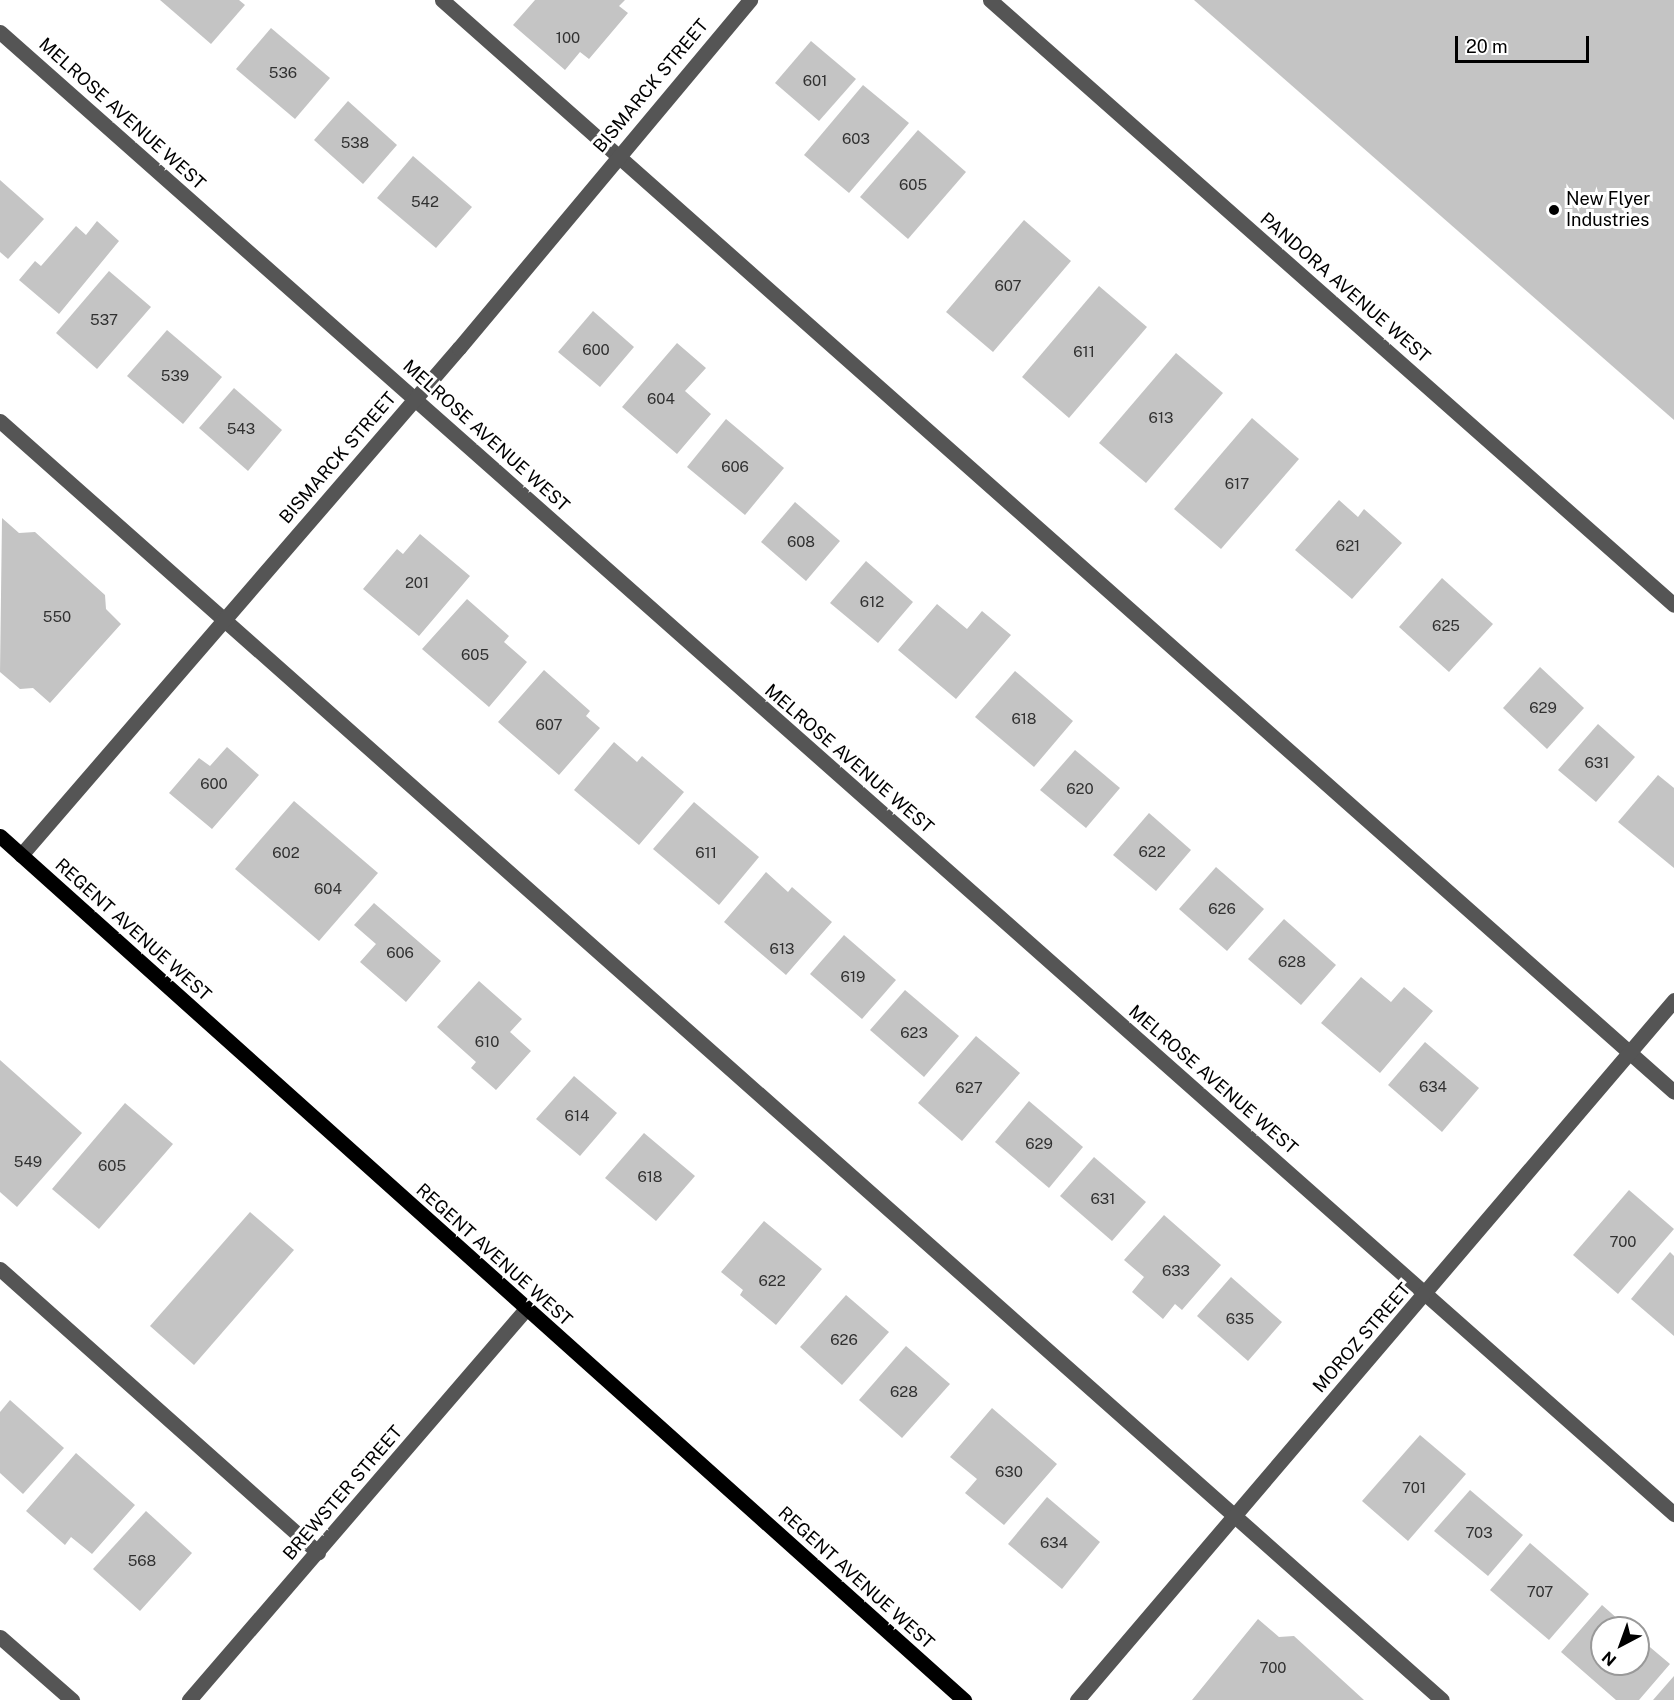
<!DOCTYPE html>
<style>
body{margin:0}
#map{position:relative;width:1674px;height:1700px;overflow:hidden;background:#fff;font-family:"Public Sans",sans-serif}
div>[style]{position:absolute}
.building>*{inset:0;background:#c4c4c4}
.minor>*{height:15px;margin:-7.5px;padding:0 7.5px;transform-origin:7.5px;border-radius:7.5px;background:#555}
.major>*{height:15px;margin:-7.5px;padding:0 7.5px;transform-origin:7.5px;border-radius:7.5px;background:#000}
.dots>*{width:16px;height:16px;translate:-50% -50%;box-sizing:border-box;border:3px solid #fff;border-radius:50%}
span{translate:-50% -50%;white-space:nowrap;text-align:center;line-height:1.15;-webkit-text-stroke:6px #fff;paint-order:stroke}
.number-label{font-size:15px;color:#313131}
.number-label span{-webkit-text-stroke-width:0}
.street-label{font-size:18px;color:#000}
.poi-label{font-size:18px;color:#000}
.left{translate:0 -50%;text-align:left}
.north{position:absolute;left:1590px;top:1616px;width:60px;height:60px;box-sizing:border-box;background:#fff;border:2px solid #999;border-radius:50%;rotate:221deg;font-size:16px;font-weight:700;line-height:24px;text-align:center;color:#000}
.north::after{content:'';display:block;margin:auto;width:21px;height:27px;background:#000;clip-path:polygon(50% 0,100% 100%,50% 72%,0 100%)}
.scale{position:absolute;left:1455px;top:36px;width:134px;height:27px;box-sizing:border-box;border:3px solid #000;border-top:0;padding-left:8px;font-size:18px;line-height:21px;white-space:nowrap;color:#000;-webkit-text-stroke:4px #fff;paint-order:stroke}
</style>
<div id="map">
<div class="building">
<i style="clip-path:polygon(160px 0,239px 0,245px 5px,211px 44px)"></i>
<i style="clip-path:polygon(535px 0,625px 0,619px 6px,628px 13px,589px 59px,580px 52px,565px 70px,513px 25px)"></i>
<i style="clip-path:polygon(1194px 0,1674px 0,1674px 420px)"></i>
<i style="clip-path:polygon(271px 28px,330px 78px,295px 119px,236px 69px)"></i>
<i style="clip-path:polygon(811px 41px,856px 79px,819px 121px,775px 83px)"></i>
<i style="clip-path:polygon(863px 85px,909px 123px,849px 193px,804px 155px)"></i>
<i style="clip-path:polygon(348px 101px,397px 145px,363px 184px,314px 140px)"></i>
<i style="clip-path:polygon(918px 130px,966px 172px,908px 239px,860px 197px)"></i>
<i style="clip-path:polygon(413px 156px,472px 207px,436px 248px,377px 198px)"></i>
<i style="clip-path:polygon(0 180px,44px 219px,8px 259px,0 252px)"></i>
<i style="clip-path:polygon(1024px 220px,1071px 261px,993px 352px,946px 312px)"></i>
<i style="clip-path:polygon(97px 221px,119px 241px,59px 314px,19px 280px,35px 261px,41px 266px,76px 226px,86px 235px)"></i>
<i style="clip-path:polygon(109px 271px,151px 307px,97px 369px,56px 333px)"></i>
<i style="clip-path:polygon(1099px 286px,1147px 327px,1069px 418px,1022px 377px)"></i>
<i style="clip-path:polygon(593px 311px,634px 347px,600px 387px,558px 352px)"></i>
<i style="clip-path:polygon(167px 330px,222px 377px,183px 424px,127px 376px)"></i>
<i style="clip-path:polygon(677px 343px,706px 368px,685px 391px,711px 414px,677px 454px,622px 407px)"></i>
<i style="clip-path:polygon(1176px 353px,1223px 393px,1146px 483px,1099px 443px)"></i>
<i style="clip-path:polygon(234px 388px,282px 430px,248px 471px,199px 428px)"></i>
<i style="clip-path:polygon(1252px 418px,1299px 459px,1221px 549px,1174px 509px)"></i>
<i style="clip-path:polygon(726px 419px,784px 468px,745px 515px,687px 467px)"></i>
<i style="clip-path:polygon(1339px 500px,1358px 517px,1364px 509px,1402px 543px,1352px 599px,1295px 550px)"></i>
<i style="clip-path:polygon(795px 502px,840px 541px,806px 581px,761px 542px)"></i>
<i style="clip-path:polygon(2px 518px,19px 533px,35px 532px,105px 595px,106px 609px,121px 624px,50px 703px,33px 688px,20px 689px,0 672px)"></i>
<i style="clip-path:polygon(420px 534px,470px 576px,419px 636px,363px 589px,397px 549px,403px 554px)"></i>
<i style="clip-path:polygon(866px 561px,913px 602px,878px 643px,830px 603px)"></i>
<i style="clip-path:polygon(1442px 578px,1493px 624px,1449px 672px,1399px 627px)"></i>
<i style="clip-path:polygon(467px 599px,509px 636px,504px 642px,527px 662px,489px 707px,422px 649px)"></i>
<i style="clip-path:polygon(937px 604px,967px 629px,982px 611px,1011px 635px,956px 699px,898px 650px)"></i>
<i style="clip-path:polygon(1540px 667px,1584px 708px,1547px 749px,1503px 708px)"></i>
<i style="clip-path:polygon(544px 670px,590px 711px,586px 716px,600px 728px,559px 775px,498px 722px)"></i>
<i style="clip-path:polygon(1015px 671px,1073px 721px,1034px 767px,975px 717px)"></i>
<i style="clip-path:polygon(1598px 724px,1635px 757px,1596px 802px,1558px 770px)"></i>
<i style="clip-path:polygon(614px 742px,637px 762px,642px 756px,684px 792px,639px 845px,574px 790px)"></i>
<i style="clip-path:polygon(227px 747px,259px 775px,212px 829px,169px 793px,199px 758px,210px 766px)"></i>
<i style="clip-path:polygon(1075px 750px,1120px 788px,1086px 828px,1040px 790px)"></i>
<i style="clip-path:polygon(1658px 775px,1674px 788px,1674px 868px,1618px 822px)"></i>
<i style="clip-path:polygon(294px 801px,378px 873px,319px 941px,235px 869px)"></i>
<i style="clip-path:polygon(694px 802px,759px 857px,719px 905px,653px 849px)"></i>
<i style="clip-path:polygon(1149px 813px,1191px 850px,1156px 891px,1113px 855px)"></i>
<i style="clip-path:polygon(1216px 867px,1264px 909px,1227px 951px,1179px 909px)"></i>
<i style="clip-path:polygon(766px 872px,788px 892px,792px 887px,832px 922px,786px 975px,724px 922px)"></i>
<i style="clip-path:polygon(374px 903px,441px 961px,406px 1002px,360px 962px,376px 944px,354px 925px)"></i>
<i style="clip-path:polygon(1284px 919px,1336px 965px,1301px 1005px,1248px 959px)"></i>
<i style="clip-path:polygon(844px 935px,896px 980px,862px 1019px,810px 974px)"></i>
<i style="clip-path:polygon(1361px 977px,1391px 1002px,1404px 987px,1433px 1011px,1380px 1073px,1321px 1023px)"></i>
<i style="clip-path:polygon(479px 981px,522px 1019px,510px 1032px,531px 1051px,496px 1090px,471px 1068px,476px 1062px,437px 1027px)"></i>
<i style="clip-path:polygon(905px 990px,959px 1036px,924px 1077px,870px 1030px)"></i>
<i style="clip-path:polygon(976px 1036px,1020px 1073px,962px 1141px,918px 1103px)"></i>
<i style="clip-path:polygon(1425px 1042px,1479px 1088px,1442px 1132px,1388px 1085px)"></i>
<i style="clip-path:polygon(0 1060px,82px 1133px,17px 1207px,0 1192px)"></i>
<i style="clip-path:polygon(574px 1076px,617px 1113px,580px 1156px,536px 1119px)"></i>
<i style="clip-path:polygon(1029px 1101px,1083px 1147px,1049px 1188px,995px 1142px)"></i>
<i style="clip-path:polygon(125px 1103px,173px 1144px,99px 1229px,52px 1189px)"></i>
<i style="clip-path:polygon(644px 1133px,695px 1176px,656px 1221px,605px 1178px)"></i>
<i style="clip-path:polygon(1094px 1157px,1146px 1202px,1112px 1241px,1060px 1196px)"></i>
<i style="clip-path:polygon(1629px 1190px,1674px 1229px,1618px 1294px,1573px 1255px)"></i>
<i style="clip-path:polygon(250px 1212px,294px 1250px,194px 1365px,150px 1326px)"></i>
<i style="clip-path:polygon(1164px 1215px,1221px 1265px,1182px 1310px,1175px 1304px,1163px 1319px,1132px 1292px,1144px 1277px,1124px 1260px)"></i>
<i style="clip-path:polygon(764px 1221px,822px 1269px,776px 1325px,740px 1295px,743px 1290px,721px 1272px)"></i>
<i style="clip-path:polygon(1670px 1252px,1674px 1256px,1674px 1336px,1631px 1299px)"></i>
<i style="clip-path:polygon(1231px 1277px,1282px 1322px,1248px 1361px,1197px 1316px)"></i>
<i style="clip-path:polygon(846px 1295px,889px 1332px,842px 1385px,800px 1347px)"></i>
<i style="clip-path:polygon(906px 1346px,950px 1384px,902px 1438px,859px 1400px)"></i>
<i style="clip-path:polygon(10px 1400px,64px 1448px,23px 1494px,0 1473px,0 1412px)"></i>
<i style="clip-path:polygon(992px 1408px,1057px 1464px,1004px 1525px,965px 1493px,977px 1479px,950px 1457px)"></i>
<i style="clip-path:polygon(1420px 1435px,1466px 1474px,1408px 1541px,1362px 1501px)"></i>
<i style="clip-path:polygon(76px 1453px,135px 1505px,92px 1554px,71px 1537px,65px 1545px,26px 1511px)"></i>
<i style="clip-path:polygon(1470px 1490px,1523px 1535px,1488px 1576px,1434px 1531px)"></i>
<i style="clip-path:polygon(1047px 1497px,1100px 1542px,1062px 1589px,1008px 1544px)"></i>
<i style="clip-path:polygon(146px 1511px,192px 1553px,140px 1611px,93px 1569px)"></i>
<i style="clip-path:polygon(1530px 1543px,1589px 1594px,1549px 1640px,1490px 1590px)"></i>
<i style="clip-path:polygon(1602px 1605px,1628px 1628px,1602px 1628px,1602px 1664px,1638px 1664px,1638px 1637px,1670px 1664px,1639px 1700px,1616px 1700px,1561px 1652px)"></i>
<i style="clip-path:polygon(1258px 1619px,1279px 1637px,1294px 1636px,1364px 1700px,1192px 1700px)"></i>
<i style="clip-path:polygon(1674px 1676px,1674px 1700px,1653px 1700px)"></i>
</div>
<div class="minor">
<i style="left:442px;top:0;width:1646px;rotate:41.55deg"></i>
<i style="left:990px;top:0;width:913px;rotate:41.49deg"></i>
<i style="left:0;top:32px;width:2236px;rotate:41.52deg"></i>
<i style="left:0;top:421px;width:1927px;rotate:41.57deg"></i>
<i style="left:21px;top:855px;width:670px;rotate:-49.18deg"></i>
<i style="left:459px;top:348px;width:454px;rotate:-50.1deg"></i>
<i style="left:0;top:1269px;width:426px;rotate:41.7deg"></i>
<i style="left:0;top:1637px;width:96px;rotate:41.2deg"></i>
<i style="left:189px;top:1700px;width:515px;rotate:-49.25deg"></i>
<i style="left:1077px;top:1700px;width:920px;rotate:-49.54deg"></i>
</div>
<div class="major">
<i style="left:0;top:836px;width:1295px;rotate:41.87deg"></i>
</div>
<div class="dots">
<i style="left:1554px;top:210px;background:#000"></i>
</div>
<div class="number-label">
<span style="left:568px;top:38px">100</span>
<span style="left:283px;top:73px">536</span>
<span style="left:815px;top:81px">601</span>
<span style="left:856px;top:139px">603</span>
<span style="left:355px;top:143px">538</span>
<span style="left:913px;top:185px">605</span>
<span style="left:425px;top:202px">542</span>
<span style="left:1008px;top:286px">607</span>
<span style="left:104px;top:320px">537</span>
<span style="left:596px;top:350px">600</span>
<span style="left:1084px;top:352px">611</span>
<span style="left:175px;top:376px">539</span>
<span style="left:661px;top:399px">604</span>
<span style="left:1161px;top:418px">613</span>
<span style="left:241px;top:429px">543</span>
<span style="left:735px;top:467px">606</span>
<span style="left:1237px;top:484px">617</span>
<span style="left:801px;top:542px">608</span>
<span style="left:1348px;top:546px">621</span>
<span style="left:417px;top:583px">201</span>
<span style="left:872px;top:602px">612</span>
<span style="left:57px;top:617px">550</span>
<span style="left:1446px;top:626px">625</span>
<span style="left:475px;top:655px">605</span>
<span style="left:1543px;top:708px">629</span>
<span style="left:1024px;top:719px">618</span>
<span style="left:549px;top:725px">607</span>
<span style="left:1597px;top:763px">631</span>
<span style="left:214px;top:784px">600</span>
<span style="left:1080px;top:789px">620</span>
<span style="left:1152px;top:852px">622</span>
<span style="left:286px;top:853px">602</span>
<span style="left:706px;top:853px">611</span>
<span style="left:328px;top:889px">604</span>
<span style="left:1222px;top:909px">626</span>
<span style="left:782px;top:949px">613</span>
<span style="left:400px;top:953px">606</span>
<span style="left:1292px;top:962px">628</span>
<span style="left:853px;top:977px">619</span>
<span style="left:914px;top:1033px">623</span>
<span style="left:487px;top:1042px">610</span>
<span style="left:1433px;top:1087px">634</span>
<span style="left:969px;top:1088px">627</span>
<span style="left:577px;top:1116px">614</span>
<span style="left:1039px;top:1144px">629</span>
<span style="left:28px;top:1162px">549</span>
<span style="left:112px;top:1166px">605</span>
<span style="left:650px;top:1177px">618</span>
<span style="left:1103px;top:1199px">631</span>
<span style="left:1623px;top:1242px">700</span>
<span style="left:1176px;top:1271px">633</span>
<span style="left:772px;top:1281px">622</span>
<span style="left:1240px;top:1319px">635</span>
<span style="left:844px;top:1340px">626</span>
<span style="left:904px;top:1392px">628</span>
<span style="left:1009px;top:1472px">630</span>
<span style="left:1414px;top:1488px">701</span>
<span style="left:1479px;top:1533px">703</span>
<span style="left:1054px;top:1543px">634</span>
<span style="left:142px;top:1561px">568</span>
<span style="left:1540px;top:1592px">707</span>
<span style="left:1273px;top:1668px">700</span>
</div>
<div class="street-label">
<span style="left:651px;top:86px;rotate:-50deg">BISMARCK STREET</span>
<span style="left:122px;top:114px;rotate:42deg">MELROSE AVENUE WEST</span>
<span style="left:1345px;top:288px;rotate:41deg">PANDORA AVENUE WEST</span>
<span style="left:486px;top:436px;rotate:42deg">MELROSE AVENUE WEST</span>
<span style="left:338px;top:458px;rotate:-49deg">BISMARCK STREET</span>
<span style="left:849px;top:759px;rotate:41deg">MELROSE AVENUE WEST</span>
<span style="left:133px;top:930px;rotate:42deg">REGENT AVENUE WEST</span>
<span style="left:1213px;top:1080px;rotate:41deg">MELROSE AVENUE WEST</span>
<span style="left:494px;top:1255px;rotate:42deg">REGENT AVENUE WEST</span>
<span style="left:1362px;top:1338px;rotate:-49deg">MOROZ STREET</span>
<span style="left:343px;top:1493px;rotate:-49deg">BREWSTER STREET</span>
<span style="left:856px;top:1578px;rotate:42deg">REGENT AVENUE WEST</span>
</div>
<div class="poi-label">
<span class="left" style="left:1566px;top:210px">New Flyer<br>Industries</span>
</div>
<div class="north">N</div>
<div class="scale">20 m</div>
</div>
